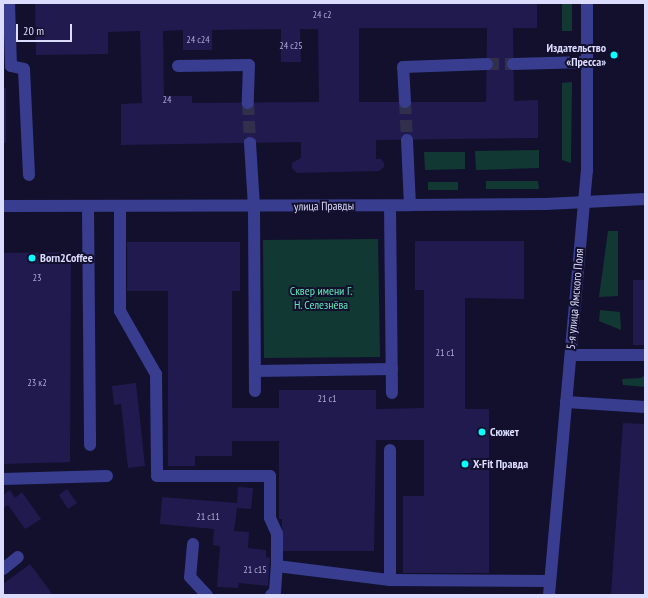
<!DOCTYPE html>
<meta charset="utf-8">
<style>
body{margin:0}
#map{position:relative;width:648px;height:598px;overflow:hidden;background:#12102d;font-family:"PT Sans Narrow",sans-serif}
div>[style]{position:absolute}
.green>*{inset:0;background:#123833}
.building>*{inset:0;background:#201a4f}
.minor-tunnel>*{height:12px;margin-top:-6px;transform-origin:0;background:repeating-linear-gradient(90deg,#302f4c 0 12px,transparent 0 18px)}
.minor>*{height:12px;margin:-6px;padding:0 6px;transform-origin:6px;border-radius:6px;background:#383d8f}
.dots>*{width:11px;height:11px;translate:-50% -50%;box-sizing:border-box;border:2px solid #12102d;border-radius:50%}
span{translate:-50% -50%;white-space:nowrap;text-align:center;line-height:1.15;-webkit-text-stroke:4px #12102d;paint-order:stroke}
.number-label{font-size:10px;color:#adacd3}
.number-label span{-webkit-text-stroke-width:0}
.poi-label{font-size:12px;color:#dcdcff;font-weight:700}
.right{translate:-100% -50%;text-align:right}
.left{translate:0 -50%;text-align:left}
.street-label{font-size:12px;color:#dcdcff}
.park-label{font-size:12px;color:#5ee9b9}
.frame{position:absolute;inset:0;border:4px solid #dcdcff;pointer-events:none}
.scale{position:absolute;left:16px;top:24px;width:56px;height:18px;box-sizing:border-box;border:2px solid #dcdcff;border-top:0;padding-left:5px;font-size:12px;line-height:14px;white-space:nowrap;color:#dcdcff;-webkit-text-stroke:3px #12102d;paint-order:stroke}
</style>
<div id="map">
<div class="green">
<i style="clip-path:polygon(562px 3px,572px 3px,572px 31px,562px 31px)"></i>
<i style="clip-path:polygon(572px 82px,571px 161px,571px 163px,562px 160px,562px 83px)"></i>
<i style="clip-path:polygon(539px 150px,539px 168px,476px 170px,475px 151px)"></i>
<i style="clip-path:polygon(424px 152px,465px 152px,465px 169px,425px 170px)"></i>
<i style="clip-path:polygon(486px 181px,538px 181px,539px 189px,486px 189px)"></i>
<i style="clip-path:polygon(428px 182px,458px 182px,458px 190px,428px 190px)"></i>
<i style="clip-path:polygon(608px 231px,618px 231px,618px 296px,599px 297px)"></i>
<i style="clip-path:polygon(378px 239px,380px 357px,264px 358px,263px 240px)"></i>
<i style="clip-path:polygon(600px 310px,620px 312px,621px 330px,599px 321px)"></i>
<i style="clip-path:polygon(645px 375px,645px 387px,623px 385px,622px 379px,641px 378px)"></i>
</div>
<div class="building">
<i style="clip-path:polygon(evenodd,35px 3px,537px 3px,537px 28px,513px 28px,514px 101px,538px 100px,538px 138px,376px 140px,376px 159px,381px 159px,384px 163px,384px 167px,379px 171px,297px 173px,292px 168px,292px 163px,301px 158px,301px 142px,121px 145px,121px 104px,142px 103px,140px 31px,108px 32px,108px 54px,36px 55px,35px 3px,359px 28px,487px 28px,486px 102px,359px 102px,359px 28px,35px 3px,281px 29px,281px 62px,301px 62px,300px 29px,318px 29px,319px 102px,192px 103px,192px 96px,164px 96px,163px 31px,183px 30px,183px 50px,212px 50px,212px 30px,281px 29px)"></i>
<i style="clip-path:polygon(3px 88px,6px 88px,6px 143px,3px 143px)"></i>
<i style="clip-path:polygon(415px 241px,524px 241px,524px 299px,465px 298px,465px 409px,489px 409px,489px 573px,403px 573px,403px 496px,424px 496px,424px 440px,376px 440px,374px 551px,282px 551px,282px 519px,279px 519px,279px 441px,232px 441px,232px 456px,195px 456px,195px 466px,168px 466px,168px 291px,127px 291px,127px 242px,240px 242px,240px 291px,232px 291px,232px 408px,279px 408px,279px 390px,376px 390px,376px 409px,424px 408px,424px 290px,415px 290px)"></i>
<i style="clip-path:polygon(71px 252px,70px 462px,3px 464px,3px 253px)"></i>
<i style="clip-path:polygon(633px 280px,645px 280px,645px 345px,633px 345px)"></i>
<i style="clip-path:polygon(136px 383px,145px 466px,128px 468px,121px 404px,114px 405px,112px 386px)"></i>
<i style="clip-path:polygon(623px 423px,645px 424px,644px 595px,611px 595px)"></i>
<i style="clip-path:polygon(238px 487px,253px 488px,251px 509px,237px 508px,234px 531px,249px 532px,248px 548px,266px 550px,266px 557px,270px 558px,268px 586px,239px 583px,238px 588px,217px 587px,220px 546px,213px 545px,214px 529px,160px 524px,162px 497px,237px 503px)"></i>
<i style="clip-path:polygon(67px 489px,77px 503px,68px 509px,59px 495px)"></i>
<i style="clip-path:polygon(10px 490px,15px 498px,22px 492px,41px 519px,25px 529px,8px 505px,3px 508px,3px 495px)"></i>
<i style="clip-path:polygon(30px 564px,53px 595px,3px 595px,3px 584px)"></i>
</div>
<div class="minor-tunnel">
<i style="left:487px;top:64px;width:26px"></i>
<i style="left:405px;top:102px;width:38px;rotate:87deg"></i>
<i style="left:248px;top:103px;width:40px;rotate:87.1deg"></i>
</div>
<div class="minor">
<i style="left:9px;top:3px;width:63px;rotate:88.2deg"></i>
<i style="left:11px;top:66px;width:13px;rotate:13deg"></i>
<i style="left:24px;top:69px;width:106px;rotate:87.3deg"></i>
<i style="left:513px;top:64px;width:74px;rotate:-1.5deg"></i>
<i style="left:178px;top:66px;width:71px;rotate:-0.8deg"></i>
<i style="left:249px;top:65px;width:38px;rotate:92deg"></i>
<i style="left:405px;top:102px;width:35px;rotate:-93deg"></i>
<i style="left:403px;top:67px;width:84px;rotate:-2deg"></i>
<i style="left:407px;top:140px;width:65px;rotate:87.4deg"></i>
<i style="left:250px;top:143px;width:64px;rotate:86.4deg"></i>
<i style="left:254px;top:207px;width:184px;rotate:89.7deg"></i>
<i style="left:3px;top:206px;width:407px;rotate:-0.1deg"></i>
<i style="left:410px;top:205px;width:136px;rotate:-0.4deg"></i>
<i style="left:546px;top:204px;width:99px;rotate:-2.9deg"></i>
<i style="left:390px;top:206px;width:187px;rotate:89.4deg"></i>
<i style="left:88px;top:207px;width:238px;rotate:89.5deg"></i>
<i style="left:120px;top:207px;width:104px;rotate:90deg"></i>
<i style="left:120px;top:311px;width:73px;rotate:60.3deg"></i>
<i style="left:156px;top:374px;width:102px;rotate:89.4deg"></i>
<i style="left:157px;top:476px;width:113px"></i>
<i style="left:270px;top:476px;width:42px;rotate:90deg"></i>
<i style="left:270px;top:518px;width:17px;rotate:66deg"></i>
<i style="left:277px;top:534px;width:32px;rotate:90deg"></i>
<i style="left:277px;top:566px;width:114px;rotate:7.1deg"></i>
<i style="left:390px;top:580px;width:160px;rotate:0.4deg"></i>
<i style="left:571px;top:355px;width:74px"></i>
<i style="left:255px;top:371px;width:137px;rotate:-0.8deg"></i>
<i style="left:566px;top:402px;width:79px;rotate:3.6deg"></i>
<i style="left:390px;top:450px;width:130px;rotate:90deg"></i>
<i style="left:3px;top:479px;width:104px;rotate:-1.7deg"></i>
<i style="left:193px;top:544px;width:33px;rotate:95deg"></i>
<i style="left:190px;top:577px;width:25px;rotate:47deg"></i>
<i style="left:3px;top:569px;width:19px;rotate:-39deg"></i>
<i style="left:271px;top:595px;width:5px;rotate:-37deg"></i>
<i style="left:275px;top:592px;width:26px;rotate:-86deg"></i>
<i style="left:549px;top:595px;width:426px;rotate:-84.9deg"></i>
<i style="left:587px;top:171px;width:168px;rotate:-90deg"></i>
</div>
<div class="dots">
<i style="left:614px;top:55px;background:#08fdff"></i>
<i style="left:32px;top:258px;background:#08fdff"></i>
<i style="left:482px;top:432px;background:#08fdff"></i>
<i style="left:465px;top:464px;background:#08fdff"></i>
</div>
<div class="number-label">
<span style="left:322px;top:15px">24 с2</span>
<span style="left:198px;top:40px">24 с24</span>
<span style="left:291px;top:46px">24 с25</span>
<span style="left:167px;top:100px">24</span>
<span style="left:37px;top:278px">23</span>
<span style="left:445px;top:353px">21 с1</span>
<span style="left:37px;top:383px">23 к2</span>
<span style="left:327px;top:399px">21 с1</span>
<span style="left:208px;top:517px">21 с11</span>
<span style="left:255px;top:570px">21 с15</span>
</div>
<div class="poi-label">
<span class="right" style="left:606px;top:55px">Издательство<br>«Пресса»</span>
<span class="left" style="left:40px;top:258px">Born2Coffee</span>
<span class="left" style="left:490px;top:432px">Сюжет</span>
<span class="left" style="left:473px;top:464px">X-Fit Правда</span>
</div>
<div class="street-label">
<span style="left:324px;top:206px;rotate:-1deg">улица Правды</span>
<span style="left:575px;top:299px;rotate:-85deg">5-я улица Ямского Поля</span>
</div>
<div class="park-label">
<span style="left:321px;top:298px">Сквер имени Г.<br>Н. Селезнёва</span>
</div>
<div class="frame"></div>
<div class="scale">20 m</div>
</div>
